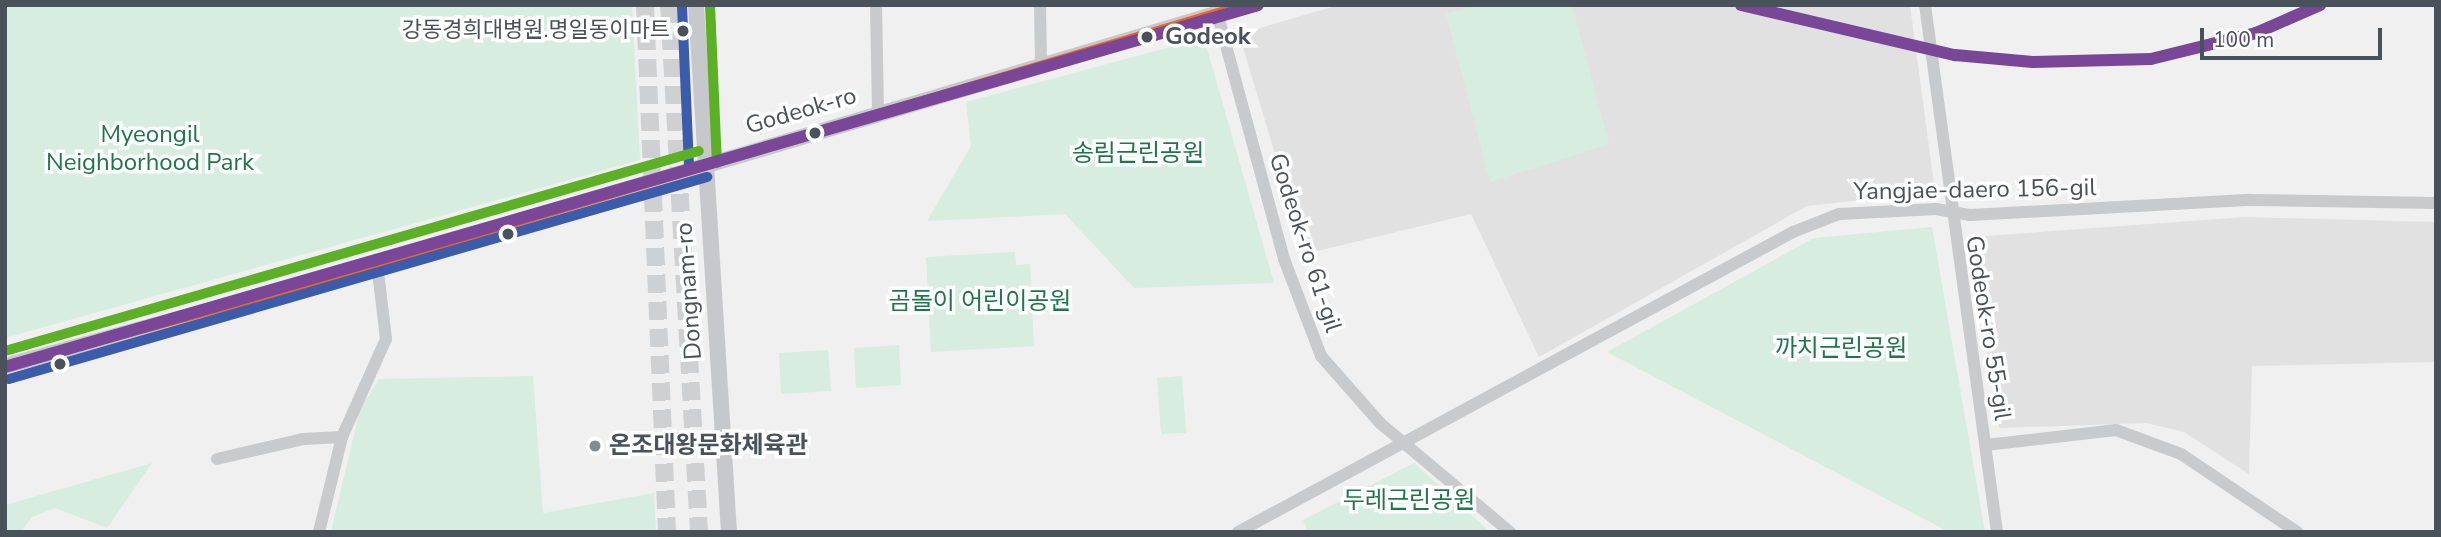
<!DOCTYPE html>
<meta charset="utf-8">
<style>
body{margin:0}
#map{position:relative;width:2441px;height:537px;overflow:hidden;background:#f0f0f0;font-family:"Nunito Sans","Noto Sans KR",sans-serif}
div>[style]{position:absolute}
.education>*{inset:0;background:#e2e1e1}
.green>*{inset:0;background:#d6eddf}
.highway-tunnel>*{height:18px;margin-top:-9px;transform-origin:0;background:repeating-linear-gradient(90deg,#cfd0d2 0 18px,transparent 0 27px)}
.minor>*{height:12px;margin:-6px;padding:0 6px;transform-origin:6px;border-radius:6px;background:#c8cacb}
.major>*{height:16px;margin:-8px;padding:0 8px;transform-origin:8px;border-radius:8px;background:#c6c8cb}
.bus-1>*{height:10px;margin:-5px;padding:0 5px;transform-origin:5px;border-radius:5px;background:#f26522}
.bus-2>*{height:10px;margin:-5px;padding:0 5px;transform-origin:5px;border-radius:5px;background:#3d5bab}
.bus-3>*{height:10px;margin:-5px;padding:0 5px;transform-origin:5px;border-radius:5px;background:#5bb025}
.metro-1>*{height:12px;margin:-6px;padding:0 6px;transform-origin:6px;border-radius:6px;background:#794698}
.dots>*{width:19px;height:19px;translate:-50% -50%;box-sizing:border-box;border:4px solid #fff;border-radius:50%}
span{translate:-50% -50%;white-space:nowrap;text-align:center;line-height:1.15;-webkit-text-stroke:7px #fff;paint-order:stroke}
.bus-label{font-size:22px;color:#49525a}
.right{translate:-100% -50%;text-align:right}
.stop-label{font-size:24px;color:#49525a;font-weight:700}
.left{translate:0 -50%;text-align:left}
.street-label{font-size:24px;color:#49525a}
.park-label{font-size:24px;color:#20754a}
.poi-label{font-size:24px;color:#49525a;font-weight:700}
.frame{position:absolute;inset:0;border:7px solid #49525a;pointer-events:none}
.scale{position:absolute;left:2200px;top:28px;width:182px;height:32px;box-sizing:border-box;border:4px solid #49525a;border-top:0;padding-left:9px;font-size:21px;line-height:24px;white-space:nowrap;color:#49525a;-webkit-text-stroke:5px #fff;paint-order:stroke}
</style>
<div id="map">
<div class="education">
<i style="clip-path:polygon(1339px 5px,1910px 5px,1935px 192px,1807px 206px,1539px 357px,1471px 214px,1305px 254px,1239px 34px)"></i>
<i style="clip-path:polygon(2245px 217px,2436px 222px,2436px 362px,2252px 366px,2249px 474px,2184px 432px,2146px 423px,1999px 428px,1972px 237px)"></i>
</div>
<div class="green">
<i style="clip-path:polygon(5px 5px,632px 5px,640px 160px,5px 338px)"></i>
<i style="clip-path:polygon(1479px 5px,1572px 5px,1609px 144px,1490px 182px,1446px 14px)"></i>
<i style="clip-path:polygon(1204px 38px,1274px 283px,1134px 288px,1065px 214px,927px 221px,971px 146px,966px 102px)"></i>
<i style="clip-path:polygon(1932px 227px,1985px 532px,1949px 532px,1607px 352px,1814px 238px)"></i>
<i style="clip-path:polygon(1015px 252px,1016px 265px,1030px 264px,1034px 346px,931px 352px,926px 257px)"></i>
<i style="clip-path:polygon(899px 345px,901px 385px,856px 388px,854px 348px)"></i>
<i style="clip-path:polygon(828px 350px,831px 391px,781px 394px,779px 353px)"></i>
<i style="clip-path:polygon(533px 376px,543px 513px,654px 493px,656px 532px,331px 532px,360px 409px,379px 379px)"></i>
<i style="clip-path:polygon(1182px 376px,1186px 433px,1161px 434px,1157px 378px)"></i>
<i style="clip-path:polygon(152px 463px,107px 528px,55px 508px,32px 517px,21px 532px,5px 532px,5px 505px)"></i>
<i style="clip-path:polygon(1414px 463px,1490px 532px,1308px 532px,1303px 520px)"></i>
</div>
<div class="highway-tunnel">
<i style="left:645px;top:5px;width:527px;rotate:87.61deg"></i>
<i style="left:669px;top:5px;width:528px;rotate:86.74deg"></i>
</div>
<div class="minor">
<i style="left:876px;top:5px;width:107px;rotate:88.9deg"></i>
<i style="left:1040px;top:5px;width:59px;rotate:89deg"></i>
<i style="left:1215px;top:5px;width:263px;rotate:74.8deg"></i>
<i style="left:1284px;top:259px;width:104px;rotate:69.1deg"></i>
<i style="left:1321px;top:356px;width:89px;rotate:48.6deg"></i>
<i style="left:1380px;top:423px;width:170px;rotate:40deg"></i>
<i style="left:1925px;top:5px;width:532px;rotate:82.22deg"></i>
<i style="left:1986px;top:445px;width:131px;rotate:-6.6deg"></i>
<i style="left:2116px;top:430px;width:69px;rotate:20.3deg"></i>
<i style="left:2181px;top:454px;width:140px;rotate:33.9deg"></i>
<i style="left:217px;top:459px;width:88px;rotate:-13.1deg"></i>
<i style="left:303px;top:439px;width:39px;rotate:-3deg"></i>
<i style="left:319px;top:532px;width:98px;rotate:-76.4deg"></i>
<i style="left:342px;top:437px;width:107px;rotate:-65.8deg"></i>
<i style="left:386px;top:339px;width:77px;rotate:-96.8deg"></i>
<i style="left:1238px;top:532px;width:631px;rotate:-28.39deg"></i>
<i style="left:1793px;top:232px;width:49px;rotate:-21.4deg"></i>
<i style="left:1839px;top:214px;width:97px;rotate:-3deg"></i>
<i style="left:1936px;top:209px;width:35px;rotate:10deg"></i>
<i style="left:1970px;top:215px;width:281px;rotate:-3.1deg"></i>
<i style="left:2251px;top:200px;width:185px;rotate:0.9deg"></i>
</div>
<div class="major">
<i style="left:696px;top:5px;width:528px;rotate:86.42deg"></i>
<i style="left:5px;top:366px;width:327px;rotate:-15.2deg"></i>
<i style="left:321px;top:280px;width:965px;rotate:-16.56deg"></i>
</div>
<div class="bus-1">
<i style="left:5px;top:366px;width:327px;rotate:-15.2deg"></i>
<i style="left:321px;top:280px;width:964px;rotate:-16.57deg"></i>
</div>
<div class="bus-2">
<i style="left:682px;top:6px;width:159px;rotate:87.5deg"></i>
<i style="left:9px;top:379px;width:727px;rotate:-16.14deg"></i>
</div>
<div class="bus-3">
<i style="left:710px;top:5px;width:158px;rotate:87.5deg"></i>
<i style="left:5px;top:351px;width:722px;rotate:-16.08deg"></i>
</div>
<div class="metro-1">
<i style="left:1741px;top:5px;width:220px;rotate:13.2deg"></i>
<i style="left:1955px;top:55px;width:78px;rotate:5.1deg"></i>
<i style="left:2033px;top:62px;width:118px;rotate:-1.5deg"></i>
<i style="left:2151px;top:59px;width:108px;rotate:-13.9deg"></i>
<i style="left:2256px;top:33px;width:70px;rotate:-23.6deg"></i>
<i style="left:5px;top:367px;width:1304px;rotate:-16.11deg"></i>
</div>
<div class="dots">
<i style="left:683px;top:31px;background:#49525a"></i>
<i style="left:1147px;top:37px;background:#49525a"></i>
<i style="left:815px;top:133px;background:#49525a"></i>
<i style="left:508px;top:234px;background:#49525a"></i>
<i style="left:60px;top:364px;background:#49525a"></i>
<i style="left:595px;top:446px;background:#83898e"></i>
</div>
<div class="bus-label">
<span class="right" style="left:670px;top:31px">강동경희대병원.명일동이마트</span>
</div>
<div class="stop-label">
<span class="left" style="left:1165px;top:37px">Godeok</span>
</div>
<div class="street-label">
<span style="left:801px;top:111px;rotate:-16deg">Godeok-ro</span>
<span style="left:1975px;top:190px;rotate:-1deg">Yangjae-daero 156-gil</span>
<span style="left:1305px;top:243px;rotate:72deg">Godeok-ro 61-gil</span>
<span style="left:689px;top:291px;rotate:-94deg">Dongnam-ro</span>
<span style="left:1988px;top:328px;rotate:81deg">Godeok-ro 55-gil</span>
</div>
<div class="park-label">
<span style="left:150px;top:149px">Myeongil<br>Neighborhood Park</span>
<span style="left:1138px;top:154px">송림근린공원</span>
<span style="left:980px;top:302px">곰돌이 어린이공원</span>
<span style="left:1841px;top:349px">까치근린공원</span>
<span style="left:1409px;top:501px">두레근린공원</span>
</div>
<div class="poi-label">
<span class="left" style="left:609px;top:446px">온조대왕문화체육관</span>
</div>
<div class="frame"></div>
<div class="scale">100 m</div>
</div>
